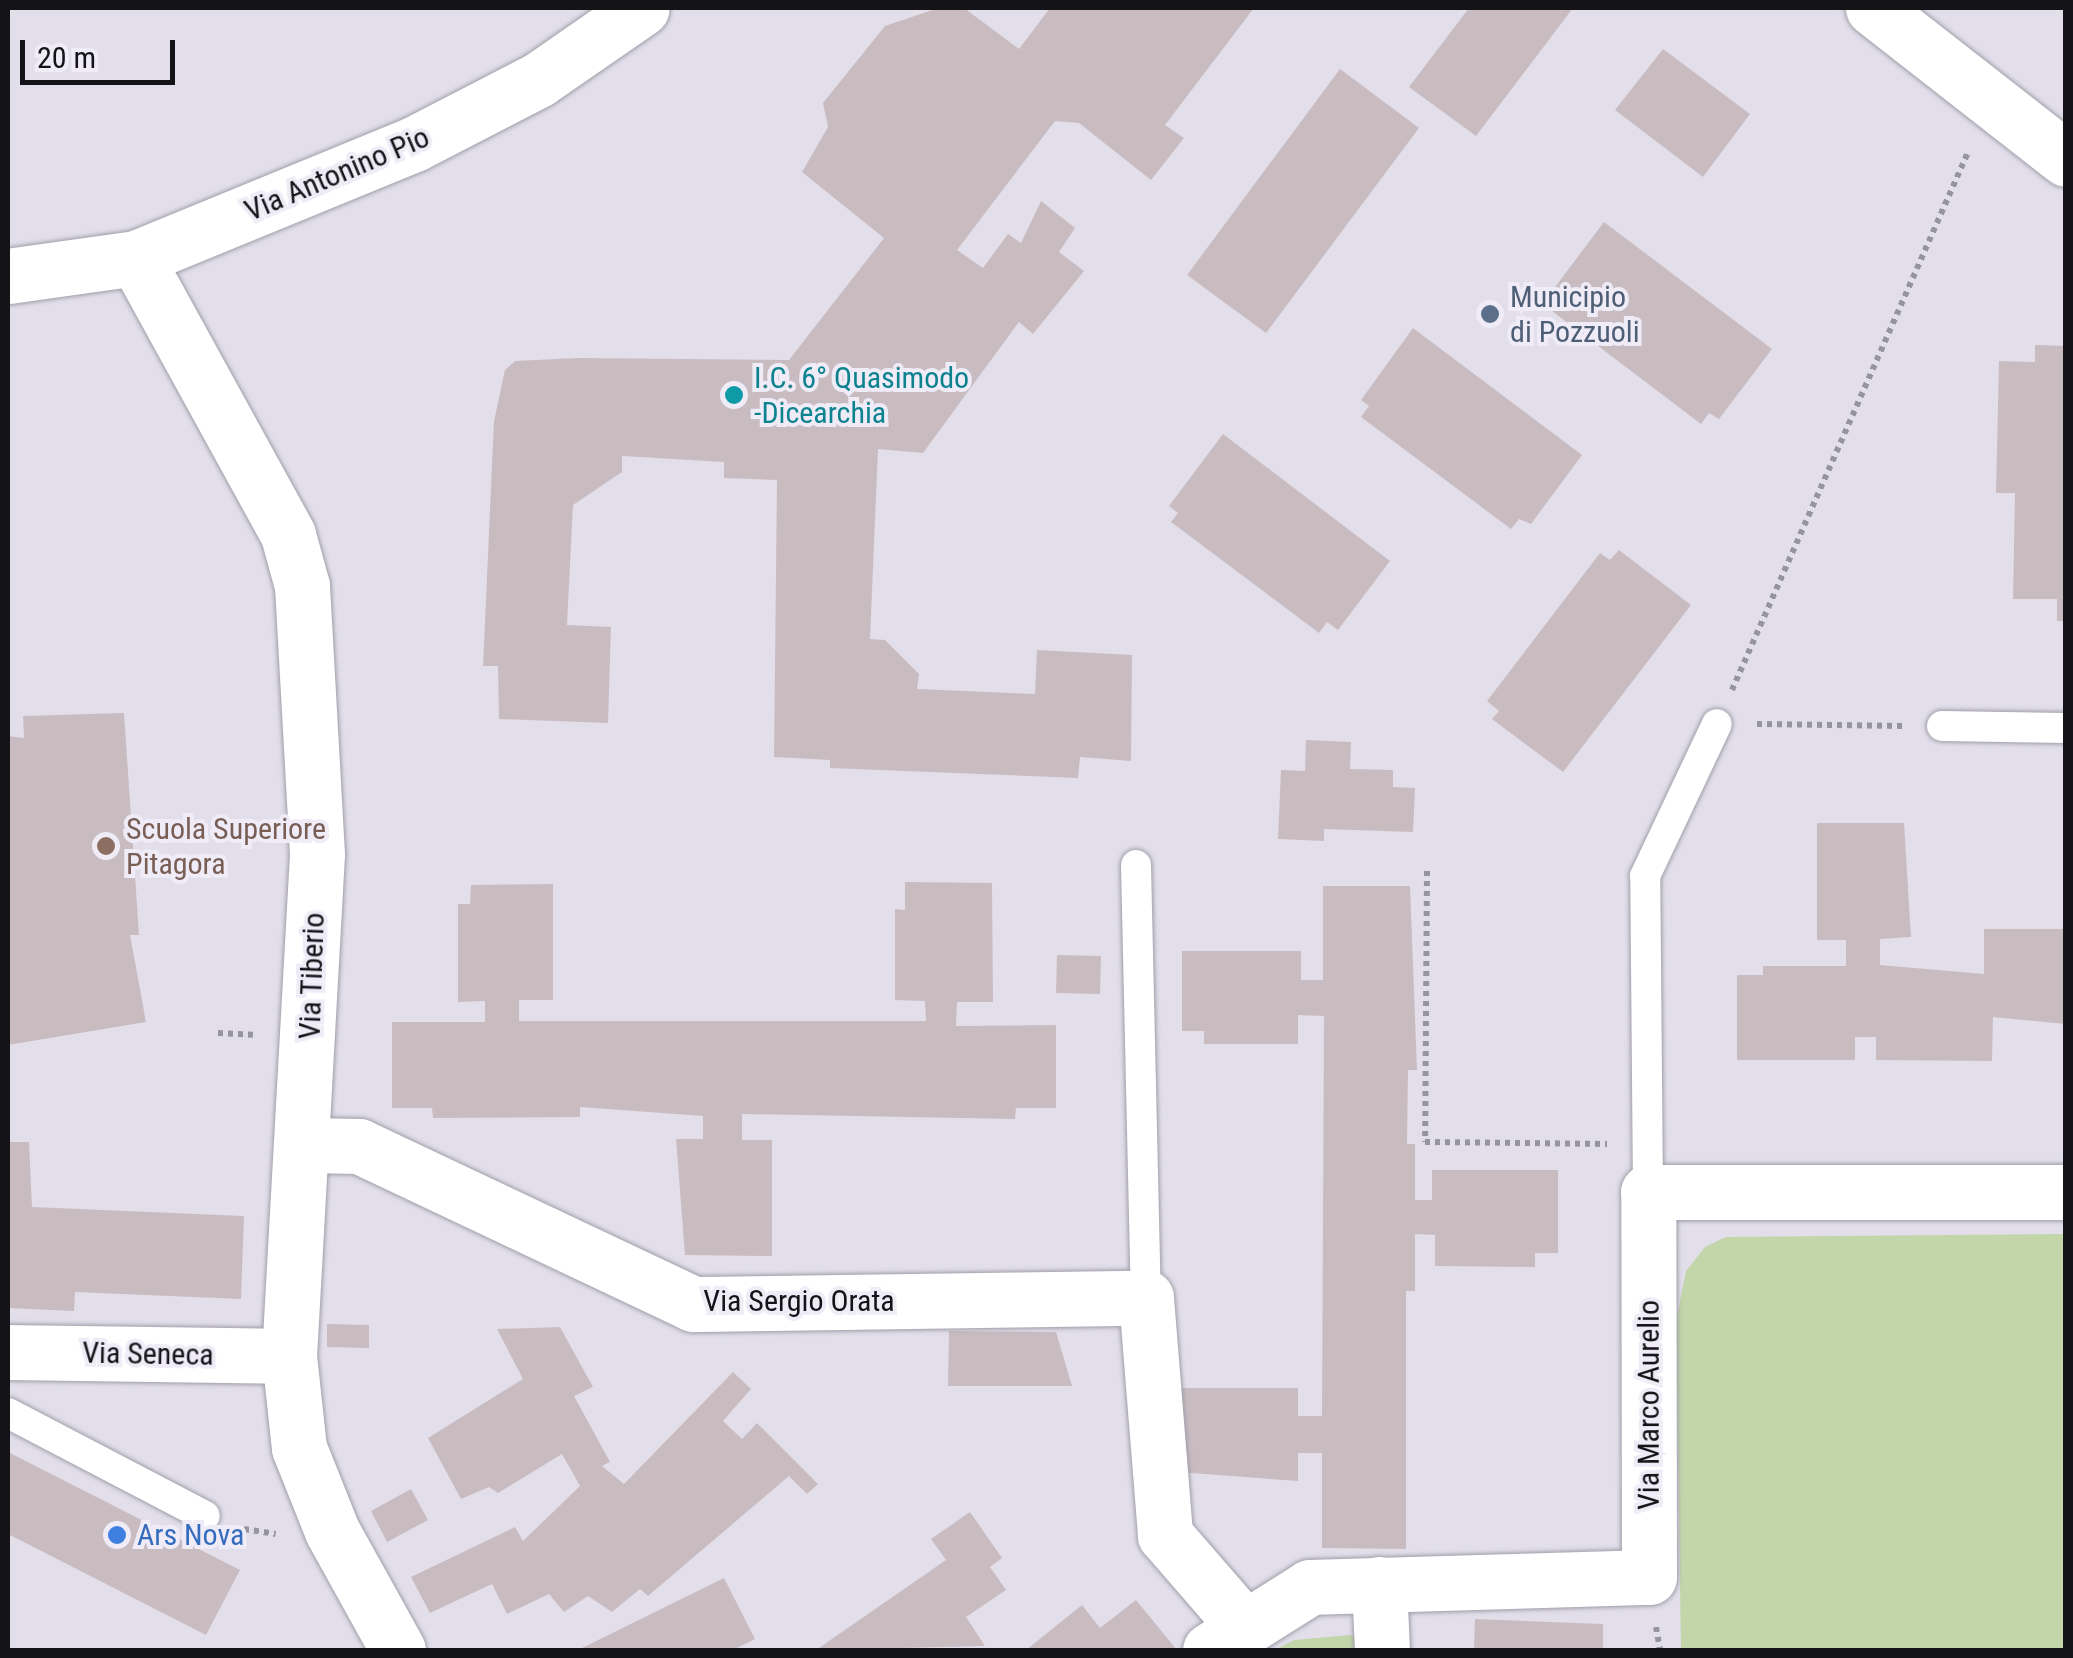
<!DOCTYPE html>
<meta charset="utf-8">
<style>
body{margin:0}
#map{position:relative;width:2073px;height:1658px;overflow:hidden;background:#e2dfeb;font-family:"Roboto Condensed",sans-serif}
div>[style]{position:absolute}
.green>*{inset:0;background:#c2d6a9}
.building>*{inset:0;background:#c9bcc1}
.path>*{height:6px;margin-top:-3px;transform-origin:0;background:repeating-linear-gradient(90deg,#96949d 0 5px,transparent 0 10px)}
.roads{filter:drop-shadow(0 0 2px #a19ea9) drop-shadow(0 0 2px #a19ea9)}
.lane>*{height:30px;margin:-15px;padding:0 15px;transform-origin:15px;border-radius:15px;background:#fff}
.street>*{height:55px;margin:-27.5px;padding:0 27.5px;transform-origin:27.5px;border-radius:27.5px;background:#fff}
.dots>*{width:28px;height:28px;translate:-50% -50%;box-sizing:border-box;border:5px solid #efecf8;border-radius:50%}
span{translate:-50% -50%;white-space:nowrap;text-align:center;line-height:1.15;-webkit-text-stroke:8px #efecf8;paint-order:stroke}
.street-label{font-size:30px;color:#141317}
.service-label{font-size:30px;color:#4e5e75}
.left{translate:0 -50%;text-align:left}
.culture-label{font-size:30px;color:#0d838f}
.education-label{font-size:30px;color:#785e54}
.shop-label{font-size:30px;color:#366cbe}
.frame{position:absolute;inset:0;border:10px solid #141317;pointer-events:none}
.scale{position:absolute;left:20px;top:40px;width:155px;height:45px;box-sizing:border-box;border:5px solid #141317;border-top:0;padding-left:12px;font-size:30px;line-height:35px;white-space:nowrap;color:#141317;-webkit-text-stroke:8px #efecf8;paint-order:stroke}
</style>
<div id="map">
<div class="green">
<i style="clip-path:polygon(2065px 1234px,2065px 1650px,1681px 1650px,1676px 1321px,1686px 1271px,1705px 1247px,1726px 1237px)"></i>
<i style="clip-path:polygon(1362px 1634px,1363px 1650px,1275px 1650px,1294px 1640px)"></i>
</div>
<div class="building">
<i style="clip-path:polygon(938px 8px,964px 8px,1019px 49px,1050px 8px,1254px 8px,1165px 125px,1184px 138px,1151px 180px,1079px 123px,1055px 121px,957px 250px,983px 268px,1008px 234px,1021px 243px,1041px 201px,1075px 228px,1059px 252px,1084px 271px,1033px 334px,1019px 322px,923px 453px,878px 449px,870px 639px,885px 640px,919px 674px,917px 689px,1035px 694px,1037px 650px,1132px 655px,1131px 761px,1080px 757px,1078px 778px,830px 768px,830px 760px,774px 757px,777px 480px,724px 478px,724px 462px,622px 456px,622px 472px,573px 505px,567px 625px,611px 627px,608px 723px,499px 719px,498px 666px,483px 666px,494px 421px,505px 370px,515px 361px,577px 358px,789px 360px,884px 238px,802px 172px,828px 127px,823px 103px,885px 26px)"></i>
<i style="clip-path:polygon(1469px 8px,1573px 8px,1476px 136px,1409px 87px)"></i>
<i style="clip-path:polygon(1663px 49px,1750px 114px,1703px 177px,1615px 110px)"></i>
<i style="clip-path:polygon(1340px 69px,1419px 128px,1266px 333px,1187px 275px)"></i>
<i style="clip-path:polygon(1604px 222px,1772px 349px,1719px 419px,1709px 413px,1701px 424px,1552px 311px,1559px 302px,1549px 295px)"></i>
<i style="clip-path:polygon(1413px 328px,1582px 455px,1531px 524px,1519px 519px,1511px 529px,1361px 417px,1369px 406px,1361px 400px)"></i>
<i style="clip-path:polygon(2035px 345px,2066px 346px,2066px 621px,2057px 621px,2057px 599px,2013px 599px,2015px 493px,1996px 493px,1999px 361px,2035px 362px)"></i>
<i style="clip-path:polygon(1223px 434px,1390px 561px,1338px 630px,1327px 622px,1319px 633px,1171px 522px,1178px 513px,1169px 506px)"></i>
<i style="clip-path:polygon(1619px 550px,1691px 605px,1563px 772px,1492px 719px,1499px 711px,1487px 701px,1600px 553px,1610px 560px)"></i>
<i style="clip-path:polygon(124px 713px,139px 935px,130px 935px,146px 1022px,8px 1045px,8px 736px,24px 738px,23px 716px)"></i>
<i style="clip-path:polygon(1306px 740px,1351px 742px,1350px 769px,1393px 770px,1393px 787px,1415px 788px,1413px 832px,1324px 829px,1324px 841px,1278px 839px,1281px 770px,1305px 771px)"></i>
<i style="clip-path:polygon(1817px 823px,1904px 823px,1911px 937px,1880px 939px,1880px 965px,1984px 974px,1984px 929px,2066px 929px,2066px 1024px,1993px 1017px,1992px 1061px,1876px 1060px,1876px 1037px,1855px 1037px,1855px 1060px,1737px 1060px,1737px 975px,1763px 975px,1763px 966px,1846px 966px,1846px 940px,1817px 940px)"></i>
<i style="clip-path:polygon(905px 882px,992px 883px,993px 1002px,957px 1002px,956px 1026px,1056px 1025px,1056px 1108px,1016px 1108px,1015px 1119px,742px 1114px,742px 1140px,772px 1140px,772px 1256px,685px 1255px,676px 1139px,703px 1139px,703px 1116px,580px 1107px,580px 1117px,433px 1118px,432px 1108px,392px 1108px,392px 1022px,485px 1022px,485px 1001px,458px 1002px,458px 904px,470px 904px,471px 885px,553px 884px,553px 1000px,519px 1000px,519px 1021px,926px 1021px,925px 1001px,895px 1000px,895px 909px,905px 910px)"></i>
<i style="clip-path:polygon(1323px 886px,1410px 886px,1417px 1070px,1408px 1070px,1407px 1144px,1415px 1144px,1415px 1200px,1432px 1200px,1432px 1170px,1558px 1170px,1558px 1253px,1535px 1253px,1535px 1267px,1435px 1266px,1435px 1235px,1415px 1234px,1415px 1291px,1406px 1291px,1406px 1549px,1322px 1548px,1322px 1453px,1298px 1453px,1298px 1481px,1177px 1472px,1178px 1388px,1298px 1388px,1298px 1416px,1322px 1416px,1324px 1016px,1298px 1015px,1298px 1044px,1204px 1044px,1204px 1031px,1182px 1031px,1182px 951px,1301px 951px,1301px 980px,1323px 980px)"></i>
<i style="clip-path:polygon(1057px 955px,1101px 956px,1100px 994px,1056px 993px)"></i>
<i style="clip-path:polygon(8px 1142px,29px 1142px,32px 1207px,244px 1216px,241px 1299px,75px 1292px,74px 1311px,8px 1308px)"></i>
<i style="clip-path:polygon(327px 1324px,369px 1325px,369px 1348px,327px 1347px)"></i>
<i style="clip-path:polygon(560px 1327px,593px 1387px,574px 1396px,610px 1462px,602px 1466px,624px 1484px,733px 1372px,751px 1389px,723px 1421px,742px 1439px,757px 1423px,818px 1484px,807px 1494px,789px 1476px,648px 1596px,640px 1589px,612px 1612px,588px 1596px,564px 1612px,549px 1594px,507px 1614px,492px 1584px,430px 1613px,411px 1577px,515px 1527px,523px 1541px,580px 1486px,562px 1454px,498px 1493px,489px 1487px,461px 1499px,428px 1438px,523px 1379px,497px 1329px)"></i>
<i style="clip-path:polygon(949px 1331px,1056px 1332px,1072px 1386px,948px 1386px)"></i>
<i style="clip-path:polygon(8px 1452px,240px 1570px,206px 1635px,8px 1534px)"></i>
<i style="clip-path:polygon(411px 1489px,428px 1520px,387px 1542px,371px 1511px)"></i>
<i style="clip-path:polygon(970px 1512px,1002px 1558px,990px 1567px,1006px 1590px,966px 1617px,985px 1646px,816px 1650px,946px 1560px,931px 1539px)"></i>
<i style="clip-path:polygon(724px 1578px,755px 1639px,733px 1650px,578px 1650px)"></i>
<i style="clip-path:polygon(1136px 1600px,1177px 1650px,1026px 1650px,1082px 1605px,1100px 1628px)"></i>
<i style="clip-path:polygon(1475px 1619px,1603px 1624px,1603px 1650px,1474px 1650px)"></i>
</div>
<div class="path">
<i style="left:1732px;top:690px;width:587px;rotate:-66.31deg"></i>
<i style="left:1757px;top:724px;width:148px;rotate:0.8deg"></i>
<i style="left:1427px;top:871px;width:271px;rotate:90.4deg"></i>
<i style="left:1425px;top:1142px;width:182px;rotate:0.6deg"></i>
<i style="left:218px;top:1033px;width:35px;rotate:3deg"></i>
<i style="left:244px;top:1529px;width:32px;rotate:9deg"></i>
<i style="left:1656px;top:1627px;width:23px;rotate:80deg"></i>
</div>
<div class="roads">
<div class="lane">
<i style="left:1942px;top:726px;width:124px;rotate:0.9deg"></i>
<i style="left:1136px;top:865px;width:433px;rotate:88.7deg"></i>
<i style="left:1648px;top:1192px;width:316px;rotate:-90.5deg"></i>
<i style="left:1645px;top:876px;width:168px;rotate:-64.7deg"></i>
<i style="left:8px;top:1413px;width:222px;rotate:27.6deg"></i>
</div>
<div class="street">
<i style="left:1873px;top:8px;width:245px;rotate:38deg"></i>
<i style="left:136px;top:258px;width:316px;rotate:61.2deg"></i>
<i style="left:288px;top:535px;width:53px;rotate:74.6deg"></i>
<i style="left:302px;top:586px;width:268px;rotate:86.8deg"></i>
<i style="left:317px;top:854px;width:503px;rotate:93.19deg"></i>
<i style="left:289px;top:1356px;width:93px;rotate:83.8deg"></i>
<i style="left:299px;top:1448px;width:89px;rotate:68.3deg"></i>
<i style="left:332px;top:1531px;width:136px;rotate:61deg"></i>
<i style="left:8px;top:276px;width:129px;rotate:-8deg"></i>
<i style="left:136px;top:258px;width:300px;rotate:-22.3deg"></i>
<i style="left:414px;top:144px;width:140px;rotate:-27.3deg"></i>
<i style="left:538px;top:80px;width:126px;rotate:-34.7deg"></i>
<i style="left:306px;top:1145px;width:53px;rotate:1.1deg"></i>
<i style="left:359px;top:1146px;width:369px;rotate:25.3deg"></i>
<i style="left:693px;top:1304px;width:453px;rotate:-0.8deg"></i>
<i style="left:1146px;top:1298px;width:238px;rotate:85.4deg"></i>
<i style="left:1165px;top:1535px;width:118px;rotate:49.1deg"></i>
<i style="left:8px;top:1352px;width:281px;rotate:0.8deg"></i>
<i style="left:1379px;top:1584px;width:66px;rotate:87.4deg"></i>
<i style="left:1210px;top:1650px;width:118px;rotate:-32.2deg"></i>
<i style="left:1310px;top:1587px;width:339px;rotate:-1.7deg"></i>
<i style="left:1649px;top:1577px;width:385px;rotate:-90.1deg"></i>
<i style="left:1648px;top:1192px;width:418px"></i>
</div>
</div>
<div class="dots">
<i style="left:1490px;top:314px;background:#5c6f8a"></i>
<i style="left:734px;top:395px;background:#0f9aa8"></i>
<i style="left:106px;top:846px;background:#8d6e63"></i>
<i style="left:117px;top:1535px;background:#3f7fe0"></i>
</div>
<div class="street-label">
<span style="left:337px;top:174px;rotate:-23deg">Via Antonino Pio</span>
<span style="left:312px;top:976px;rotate:-88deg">Via Tiberio</span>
<span style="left:799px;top:1301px">Via Sergio Orata</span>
<span style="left:148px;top:1354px;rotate:1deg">Via Seneca</span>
<span style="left:1649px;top:1405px;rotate:-90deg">Via Marco Aurelio</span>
</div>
<div class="service-label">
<span class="left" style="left:1510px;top:314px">Municipio<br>di Pozzuoli</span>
</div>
<div class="culture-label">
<span class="left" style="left:754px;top:395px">I.C. 6° Quasimodo<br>-Dicearchia</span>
</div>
<div class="education-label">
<span class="left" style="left:126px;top:846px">Scuola Superiore<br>Pitagora</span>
</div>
<div class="shop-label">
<span class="left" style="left:137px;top:1535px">Ars Nova</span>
</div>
<div class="frame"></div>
<div class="scale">20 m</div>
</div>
